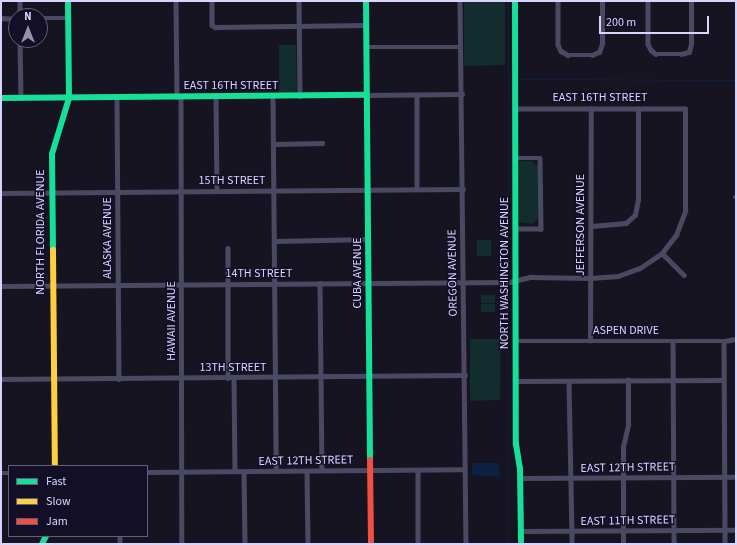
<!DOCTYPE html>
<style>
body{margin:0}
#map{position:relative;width:737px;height:545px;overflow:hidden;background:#161421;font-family:"Source Sans 3",sans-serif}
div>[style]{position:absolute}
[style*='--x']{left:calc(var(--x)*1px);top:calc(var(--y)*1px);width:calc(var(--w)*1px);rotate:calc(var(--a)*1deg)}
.green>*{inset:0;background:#132c2d}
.water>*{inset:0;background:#0d2144}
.stream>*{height:1px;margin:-0.5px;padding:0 0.5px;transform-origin:0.5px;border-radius:0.5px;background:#0d2144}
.street>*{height:4.5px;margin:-2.25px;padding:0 2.25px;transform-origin:2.25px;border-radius:2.25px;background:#4a4962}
.fast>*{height:6px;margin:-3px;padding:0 3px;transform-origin:3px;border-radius:3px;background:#16e098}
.slow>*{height:6px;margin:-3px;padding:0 3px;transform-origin:3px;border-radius:3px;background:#ffcf43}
.jam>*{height:6px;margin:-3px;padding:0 3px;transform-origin:3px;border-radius:3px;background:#f24e42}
span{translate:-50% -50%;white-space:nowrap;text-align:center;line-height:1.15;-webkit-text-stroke:3px #130f26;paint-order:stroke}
.street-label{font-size:12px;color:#d9d4ff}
.frame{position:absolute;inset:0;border:2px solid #d9d4ff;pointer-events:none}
.legend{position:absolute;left:8px;top:465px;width:140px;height:72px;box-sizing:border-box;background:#130f26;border:1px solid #625e7d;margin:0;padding:5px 7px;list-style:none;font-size:12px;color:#d9d4ff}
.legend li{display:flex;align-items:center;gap:8px;height:20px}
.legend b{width:20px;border:1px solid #625e7d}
.north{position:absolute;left:8px;top:8px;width:40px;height:40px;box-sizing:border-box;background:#130f26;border:1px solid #625e7d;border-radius:50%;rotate:0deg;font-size:11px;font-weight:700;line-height:16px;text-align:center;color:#d9d4ff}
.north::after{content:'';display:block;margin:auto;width:14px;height:18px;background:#9591b1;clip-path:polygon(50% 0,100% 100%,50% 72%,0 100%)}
.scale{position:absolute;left:599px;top:16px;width:110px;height:18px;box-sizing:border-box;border:2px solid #d9d4ff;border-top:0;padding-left:5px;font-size:12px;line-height:14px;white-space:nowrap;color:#d9d4ff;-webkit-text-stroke:3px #130f26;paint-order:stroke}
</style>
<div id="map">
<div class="green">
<i style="clip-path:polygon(464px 1px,505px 1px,505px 65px,464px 66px)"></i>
<i style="clip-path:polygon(279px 45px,296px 45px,297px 93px,279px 93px)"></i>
<i style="clip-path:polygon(521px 161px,532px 161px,538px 167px,539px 217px,533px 224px,519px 222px,519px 163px)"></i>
<i style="clip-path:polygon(477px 240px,491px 240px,491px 256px,477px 256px)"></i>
<i style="clip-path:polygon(481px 295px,495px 295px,495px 303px,481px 303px)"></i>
<i style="clip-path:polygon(481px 304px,495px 304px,495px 312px,481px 312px)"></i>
<i style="clip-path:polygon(470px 339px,501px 339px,500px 400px,470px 401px)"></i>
</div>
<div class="water">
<i style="clip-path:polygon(472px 463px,499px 463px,500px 477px,472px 475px)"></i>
</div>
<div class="stream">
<i style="--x:508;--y:1;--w:277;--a:90"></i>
<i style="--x:522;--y:79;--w:214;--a:0.3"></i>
<i style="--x:507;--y:544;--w:257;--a:-89.8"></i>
</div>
<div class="street">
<i style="--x:20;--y:1;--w:15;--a:90"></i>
<i style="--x:176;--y:1;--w:96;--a:89.4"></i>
<i style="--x:212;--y:1;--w:24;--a:90"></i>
<i style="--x:212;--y:25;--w:4;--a:34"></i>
<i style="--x:215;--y:27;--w:151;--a:-0.8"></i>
<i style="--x:299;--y:1;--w:95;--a:89.4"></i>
<i style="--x:460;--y:1;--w:543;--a:89.37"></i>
<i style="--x:558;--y:1;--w:44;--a:90"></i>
<i style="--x:558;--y:45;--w:7;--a:63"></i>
<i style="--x:561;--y:51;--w:8;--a:30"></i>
<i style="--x:568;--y:55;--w:24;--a:0"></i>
<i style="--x:592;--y:55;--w:8;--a:-23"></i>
<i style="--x:599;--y:52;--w:9;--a:-69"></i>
<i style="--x:602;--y:44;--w:43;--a:-90"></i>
<i style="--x:648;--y:1;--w:43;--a:90"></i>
<i style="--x:648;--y:44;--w:7;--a:63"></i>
<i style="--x:651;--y:50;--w:6;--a:39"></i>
<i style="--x:656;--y:54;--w:25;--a:0"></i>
<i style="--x:681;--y:54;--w:8;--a:-14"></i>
<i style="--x:689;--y:52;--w:8;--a:-76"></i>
<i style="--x:691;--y:44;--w:43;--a:-90"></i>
<i style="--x:1;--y:18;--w:15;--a:4"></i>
<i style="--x:40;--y:18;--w:28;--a:0"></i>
<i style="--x:20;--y:40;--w:58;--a:89"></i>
<i style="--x:366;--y:47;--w:95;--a:0"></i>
<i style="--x:366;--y:95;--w:96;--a:-0.6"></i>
<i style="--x:417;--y:95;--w:94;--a:90"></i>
<i style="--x:117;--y:97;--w:282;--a:89.6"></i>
<i style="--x:181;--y:97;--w:447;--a:89.9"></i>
<i style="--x:216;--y:97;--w:93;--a:89.4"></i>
<i style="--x:273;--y:97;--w:374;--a:89.5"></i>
<i style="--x:273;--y:144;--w:49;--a:-1.2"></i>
<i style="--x:515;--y:158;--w:25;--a:0"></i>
<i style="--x:540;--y:158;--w:71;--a:89.2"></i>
<i style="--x:541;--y:229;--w:25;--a:180"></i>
<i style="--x:1;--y:193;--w:462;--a:-0.5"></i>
<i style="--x:735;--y:197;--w:1;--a:0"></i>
<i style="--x:591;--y:226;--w:35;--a:-5"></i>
<i style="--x:626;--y:223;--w:12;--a:-42"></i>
<i style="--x:635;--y:215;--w:15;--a:-79"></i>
<i style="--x:638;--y:200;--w:91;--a:-90"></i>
<i style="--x:275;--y:241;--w:93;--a:-1.2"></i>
<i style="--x:228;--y:248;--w:130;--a:90"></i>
<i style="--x:662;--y:253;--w:31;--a:45"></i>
<i style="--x:320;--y:283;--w:187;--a:89.4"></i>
<i style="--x:1;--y:286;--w:509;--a:-0.45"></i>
<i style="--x:510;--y:282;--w:21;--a:-14"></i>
<i style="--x:530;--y:277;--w:60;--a:1"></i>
<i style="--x:590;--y:278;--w:28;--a:-4"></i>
<i style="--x:618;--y:276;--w:23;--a:-20"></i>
<i style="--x:640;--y:268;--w:27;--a:-34"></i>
<i style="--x:662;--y:253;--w:23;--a:-52"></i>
<i style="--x:676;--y:235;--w:26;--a:-69"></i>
<i style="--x:685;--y:211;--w:102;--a:-90"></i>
<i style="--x:685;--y:109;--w:170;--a:180"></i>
<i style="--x:516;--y:341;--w:208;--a:0"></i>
<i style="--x:724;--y:341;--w:12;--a:-9"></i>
<i style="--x:590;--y:341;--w:232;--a:-89.8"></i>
<i style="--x:673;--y:341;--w:203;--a:89.7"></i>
<i style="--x:724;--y:341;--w:203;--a:89.7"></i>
<i style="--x:234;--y:377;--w:94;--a:89.4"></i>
<i style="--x:1;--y:379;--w:464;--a:-0.5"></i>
<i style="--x:516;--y:381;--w:207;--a:-0.3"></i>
<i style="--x:569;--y:381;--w:163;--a:88.9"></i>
<i style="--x:418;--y:470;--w:74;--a:90"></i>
<i style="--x:307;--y:471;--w:73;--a:89.2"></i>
<i style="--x:147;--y:472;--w:317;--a:-0.5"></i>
<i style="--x:244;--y:472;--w:72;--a:89.2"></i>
<i style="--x:1;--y:473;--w:8;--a:0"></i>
<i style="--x:520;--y:478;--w:216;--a:-0.3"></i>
<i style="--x:521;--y:531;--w:215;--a:-0.3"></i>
<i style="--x:120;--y:536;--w:8;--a:90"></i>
<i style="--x:623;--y:544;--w:97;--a:-90"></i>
<i style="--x:623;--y:447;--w:23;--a:-77"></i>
<i style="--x:628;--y:425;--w:45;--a:-90"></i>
</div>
<div class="fast">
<i style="--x:366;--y:1;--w:459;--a:89.5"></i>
<i style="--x:515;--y:1;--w:443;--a:89.9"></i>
<i style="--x:516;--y:444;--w:24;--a:81"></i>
<i style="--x:520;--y:468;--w:76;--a:89.2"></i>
<i style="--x:1;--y:98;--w:365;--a:-0.5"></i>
<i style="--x:53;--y:250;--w:96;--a:-90.6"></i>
<i style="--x:52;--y:154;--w:59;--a:-73.1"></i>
<i style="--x:69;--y:98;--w:97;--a:-90.6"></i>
<i style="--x:42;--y:544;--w:9;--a:-63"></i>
</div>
<div class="slow">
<i style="--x:53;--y:250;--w:216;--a:89.5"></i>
</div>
<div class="jam">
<i style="--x:370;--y:460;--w:84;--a:89.3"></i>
</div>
<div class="street-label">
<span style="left:231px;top:86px">EAST 16TH STREET</span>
<span style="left:600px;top:98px">EAST 16TH STREET</span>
<span style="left:232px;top:181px">15TH STREET</span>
<span style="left:581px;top:225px;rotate:-90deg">JEFFERSON AVENUE</span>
<span style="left:41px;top:232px;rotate:-90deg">NORTH FLORIDA AVENUE</span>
<span style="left:108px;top:238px;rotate:-90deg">ALASKA AVENUE</span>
<span style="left:358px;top:273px;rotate:-90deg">CUBA AVENUE</span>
<span style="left:453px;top:273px;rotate:-91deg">OREGON AVENUE</span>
<span style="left:505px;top:273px;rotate:-90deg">NORTH WASHINGTON AVENUE</span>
<span style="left:259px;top:274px">14TH STREET</span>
<span style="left:172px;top:321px;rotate:-90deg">HAWAII AVENUE</span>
<span style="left:626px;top:331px">ASPEN DRIVE</span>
<span style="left:233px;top:368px">13TH STREET</span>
<span style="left:306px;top:461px;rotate:-1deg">EAST 12TH STREET</span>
<span style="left:628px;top:468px;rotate:-1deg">EAST 12TH STREET</span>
<span style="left:628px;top:521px;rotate:-1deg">EAST 11TH STREET</span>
</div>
<div class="frame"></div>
<ul class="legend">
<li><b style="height:5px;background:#16e098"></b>Fast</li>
<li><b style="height:5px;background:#ffcf43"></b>Slow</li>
<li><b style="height:5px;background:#f24e42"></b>Jam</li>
</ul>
<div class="north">N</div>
<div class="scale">200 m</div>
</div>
